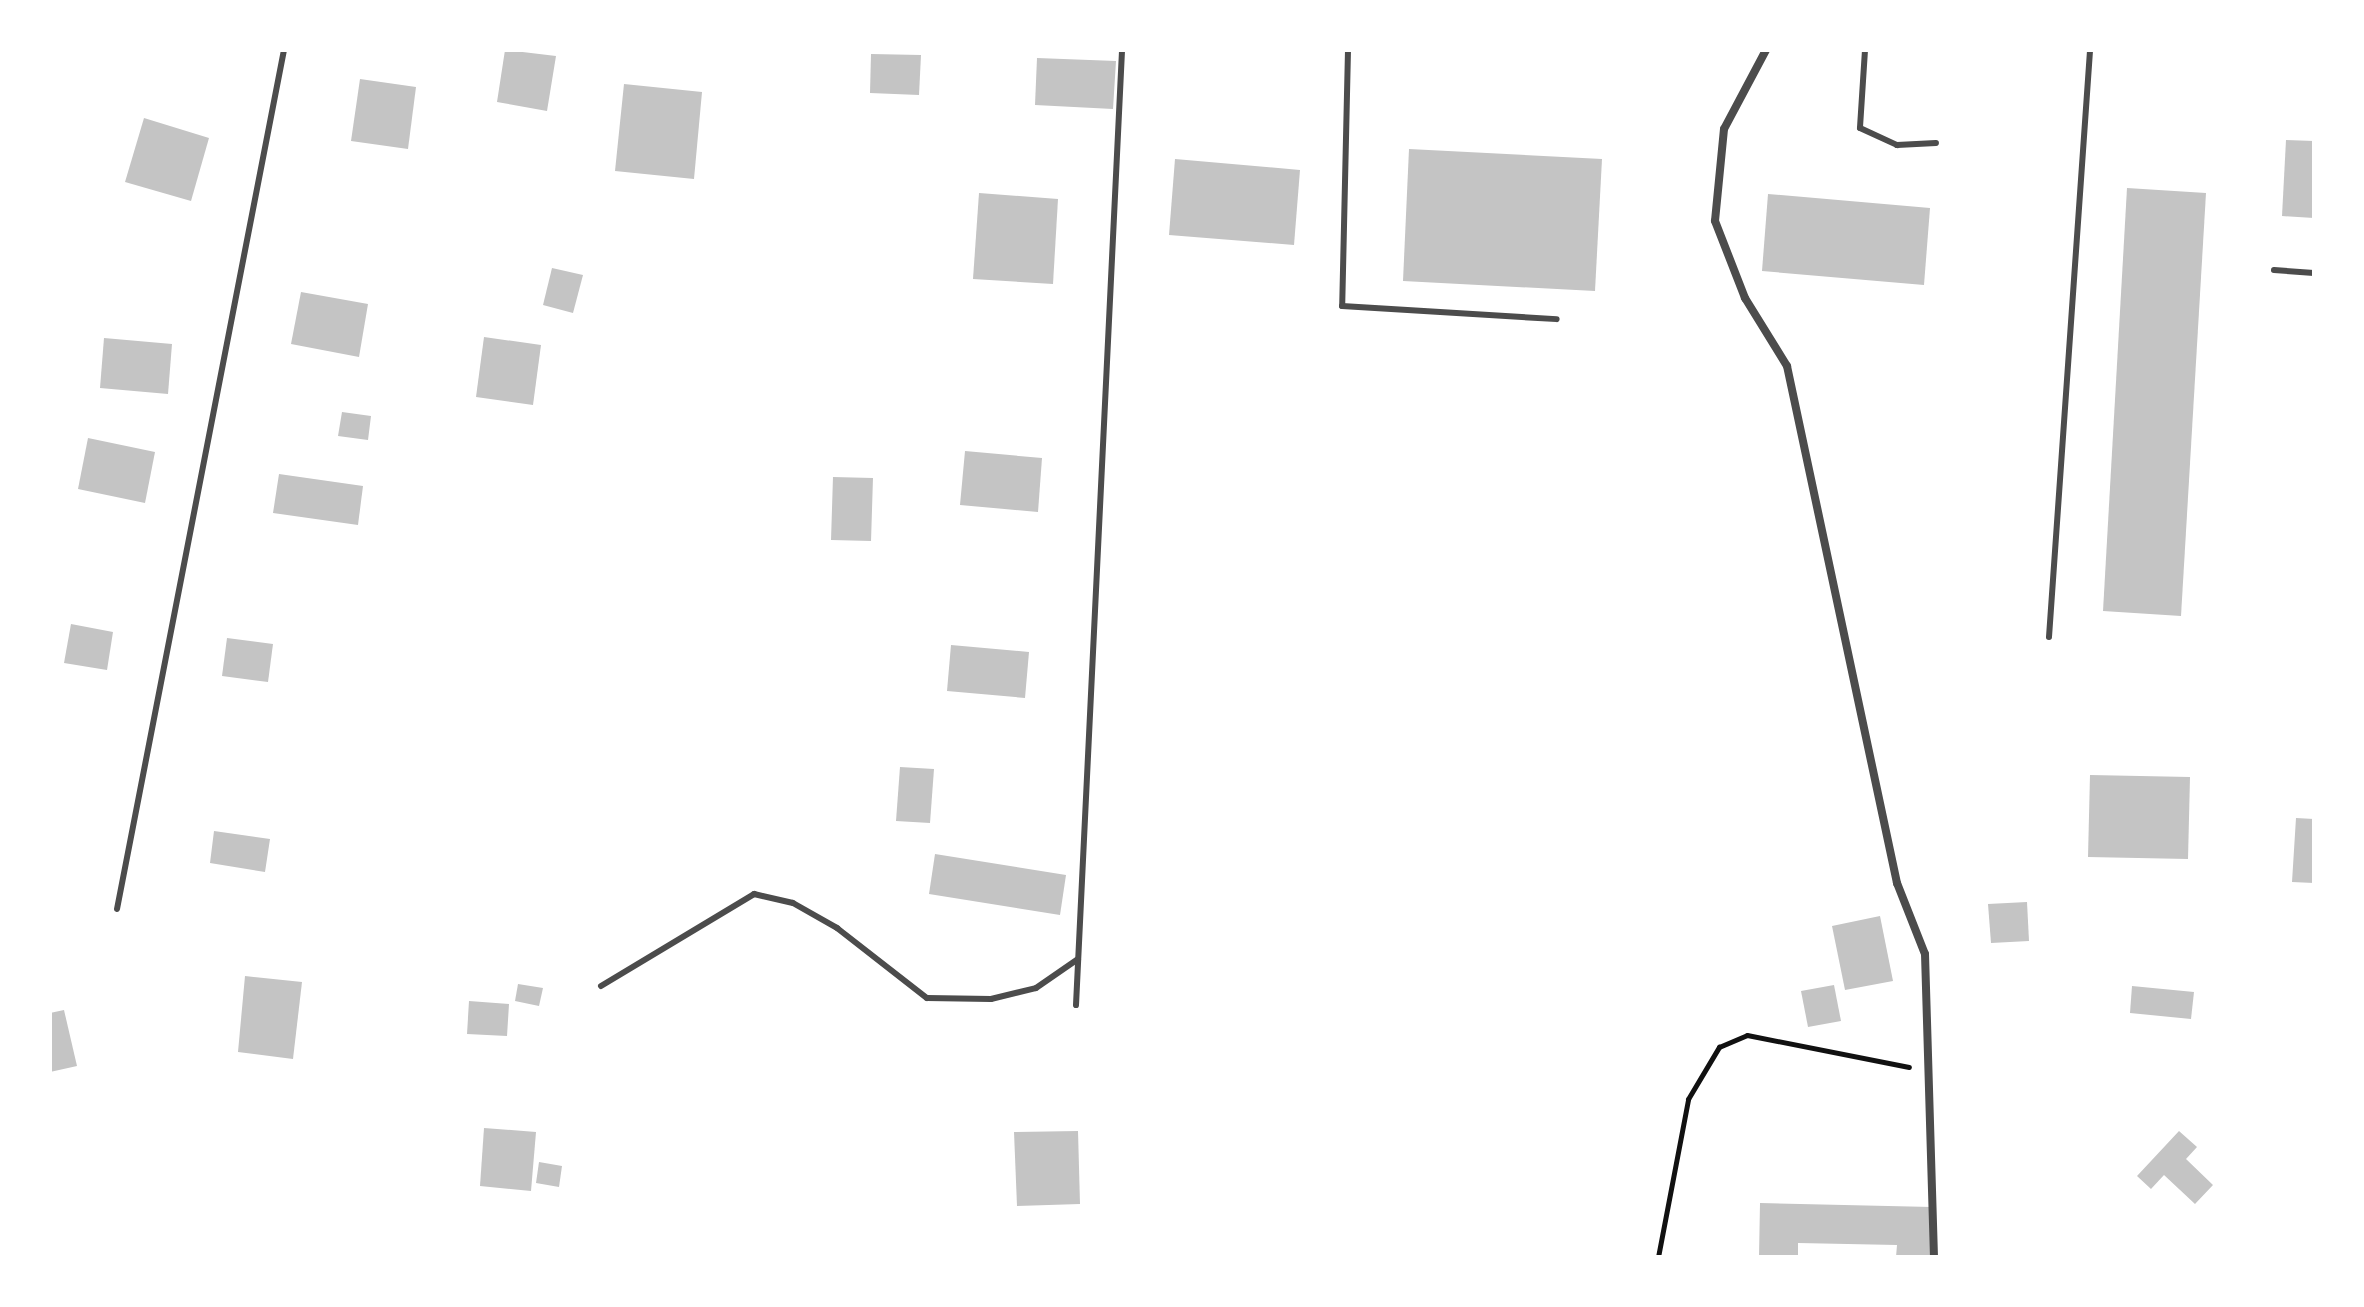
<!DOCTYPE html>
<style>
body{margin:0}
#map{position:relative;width:2364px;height:1307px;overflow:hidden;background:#fff;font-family:Commissioner,sans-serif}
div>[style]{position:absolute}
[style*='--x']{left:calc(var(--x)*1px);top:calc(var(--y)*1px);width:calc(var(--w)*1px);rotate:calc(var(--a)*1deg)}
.building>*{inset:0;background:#c4c4c4}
.path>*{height:5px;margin:-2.5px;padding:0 2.5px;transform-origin:2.5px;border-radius:2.5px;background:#111}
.service>*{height:6px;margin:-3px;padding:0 3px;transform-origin:3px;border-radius:3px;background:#4c4c4c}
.minor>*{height:8px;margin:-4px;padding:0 4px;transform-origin:4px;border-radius:4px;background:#4c4c4c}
span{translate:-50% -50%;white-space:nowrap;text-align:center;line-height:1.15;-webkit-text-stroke:7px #fff;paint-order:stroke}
.frame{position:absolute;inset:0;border:52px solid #fff;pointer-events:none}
</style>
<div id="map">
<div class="building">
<i style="clip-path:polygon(505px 50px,556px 56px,547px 111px,497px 102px)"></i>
<i style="clip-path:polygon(871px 54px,921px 55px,919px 95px,870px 93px)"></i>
<i style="clip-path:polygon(1037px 58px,1116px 61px,1113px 109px,1035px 105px)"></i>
<i style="clip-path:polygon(360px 79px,416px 87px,408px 149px,351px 141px)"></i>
<i style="clip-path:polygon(624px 84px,702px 92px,694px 179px,615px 171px)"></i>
<i style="clip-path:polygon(144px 118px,209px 138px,191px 201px,125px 182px)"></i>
<i style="clip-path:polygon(2286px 140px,2314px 141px,2314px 218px,2282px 216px)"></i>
<i style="clip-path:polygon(1409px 149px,1602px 159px,1595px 291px,1403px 281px)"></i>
<i style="clip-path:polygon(1175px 159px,1300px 170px,1294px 245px,1169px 235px)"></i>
<i style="clip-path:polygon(2127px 188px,2206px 193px,2181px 616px,2103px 611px)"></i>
<i style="clip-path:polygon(979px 193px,1058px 199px,1053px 284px,973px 279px)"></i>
<i style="clip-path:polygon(1768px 194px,1930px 208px,1924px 285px,1762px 271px)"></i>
<i style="clip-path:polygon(552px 268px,583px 275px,573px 313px,543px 305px)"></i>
<i style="clip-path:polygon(301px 292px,368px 304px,359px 357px,291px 344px)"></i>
<i style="clip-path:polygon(484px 337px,541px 345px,533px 405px,476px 397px)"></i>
<i style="clip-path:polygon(104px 338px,172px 344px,168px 394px,100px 388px)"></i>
<i style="clip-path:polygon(342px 412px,371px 416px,368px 440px,338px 436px)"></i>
<i style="clip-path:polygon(88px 438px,155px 452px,145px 503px,78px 489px)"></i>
<i style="clip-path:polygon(965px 451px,1042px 458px,1038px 512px,960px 505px)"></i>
<i style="clip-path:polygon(279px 474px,363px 486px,358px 525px,273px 513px)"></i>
<i style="clip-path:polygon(833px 477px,873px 478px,871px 541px,831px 540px)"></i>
<i style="clip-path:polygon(71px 624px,113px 632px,107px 670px,64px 663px)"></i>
<i style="clip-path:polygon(227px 638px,273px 644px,268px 682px,222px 676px)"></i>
<i style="clip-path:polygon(951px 645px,1029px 652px,1025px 698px,947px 691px)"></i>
<i style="clip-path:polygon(900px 767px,934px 769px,930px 823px,896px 821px)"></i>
<i style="clip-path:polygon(2090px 775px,2190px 777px,2188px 859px,2088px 857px)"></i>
<i style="clip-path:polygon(2296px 818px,2314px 819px,2314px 883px,2292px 882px)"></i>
<i style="clip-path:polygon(214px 831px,270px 839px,265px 872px,210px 863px)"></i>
<i style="clip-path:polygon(935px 854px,1066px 875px,1060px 915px,929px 894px)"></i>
<i style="clip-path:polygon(2027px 902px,2029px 941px,1991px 943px,1988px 904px)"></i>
<i style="clip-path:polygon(1880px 916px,1893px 981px,1845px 990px,1832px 926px)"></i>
<i style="clip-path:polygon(245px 976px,302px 982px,293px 1059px,238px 1052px)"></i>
<i style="clip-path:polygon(518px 984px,543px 988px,539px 1006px,515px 1001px)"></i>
<i style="clip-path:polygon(1834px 985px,1841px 1021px,1808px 1027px,1801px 991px)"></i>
<i style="clip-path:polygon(2132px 986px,2194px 992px,2191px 1019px,2130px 1013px)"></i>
<i style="clip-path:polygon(469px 1001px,509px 1004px,507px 1036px,467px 1034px)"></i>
<i style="clip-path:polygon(64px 1010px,77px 1066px,50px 1072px,50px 1013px)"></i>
<i style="clip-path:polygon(484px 1128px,536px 1132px,531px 1191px,480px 1186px)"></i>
<i style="clip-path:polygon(1078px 1131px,1080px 1204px,1017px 1206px,1014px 1132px)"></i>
<i style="clip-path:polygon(2179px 1131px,2197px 1147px,2186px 1159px,2213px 1185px,2195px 1204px,2164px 1175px,2151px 1189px,2137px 1176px)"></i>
<i style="clip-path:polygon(539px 1162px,562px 1166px,559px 1187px,536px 1183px)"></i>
<i style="clip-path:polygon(1760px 1203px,1932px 1207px,1931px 1257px,1896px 1257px,1897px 1245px,1798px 1243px,1798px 1257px,1759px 1257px)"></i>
</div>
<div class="path">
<i style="--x:1658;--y:1257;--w:161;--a:-79.2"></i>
<i style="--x:1688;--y:1099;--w:61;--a:-59.2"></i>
<i style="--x:1719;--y:1047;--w:30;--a:-23"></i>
<i style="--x:1747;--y:1035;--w:165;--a:11.2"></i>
</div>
<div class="service">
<i style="--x:1348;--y:50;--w:256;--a:91.3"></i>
<i style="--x:1342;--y:306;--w:215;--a:3.5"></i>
<i style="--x:1865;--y:50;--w:78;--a:93.7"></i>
<i style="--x:1860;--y:128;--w:41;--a:24.7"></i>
<i style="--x:1897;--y:145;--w:39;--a:-3"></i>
<i style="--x:2274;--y:270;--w:40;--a:4.3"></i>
<i style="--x:2049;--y:637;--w:588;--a:-86"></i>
<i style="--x:117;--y:909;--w:875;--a:-79"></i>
<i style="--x:601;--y:986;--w:179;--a:-31"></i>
<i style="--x:754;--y:894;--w:40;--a:13"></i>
<i style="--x:793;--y:903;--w:51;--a:29.6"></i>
<i style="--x:837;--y:928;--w:114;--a:37.9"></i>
<i style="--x:927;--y:998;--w:64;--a:0.9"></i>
<i style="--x:991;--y:999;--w:46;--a:-13.7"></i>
<i style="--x:1036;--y:988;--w:51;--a:-34.6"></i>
<i style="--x:1076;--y:1005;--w:956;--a:-87.24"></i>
</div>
<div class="minor">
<i style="--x:1766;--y:50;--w:89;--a:118"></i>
<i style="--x:1724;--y:129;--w:92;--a:95.6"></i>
<i style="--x:1715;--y:221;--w:83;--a:68.7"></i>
<i style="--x:1745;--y:298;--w:80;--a:58.3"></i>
<i style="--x:1787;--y:366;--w:529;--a:77.99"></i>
<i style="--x:1897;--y:883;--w:76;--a:68.5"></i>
<i style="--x:1925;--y:954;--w:303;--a:88.3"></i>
</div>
<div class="frame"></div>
</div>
